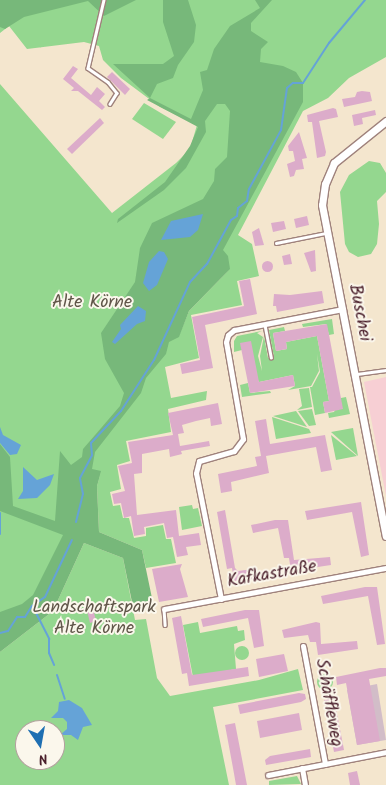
<!DOCTYPE html>
<meta charset="utf-8">
<style>
body{margin:0}
#map{position:relative;width:386px;height:785px;overflow:hidden;background:#f4e6ce;font-family:Kalam,sans-serif}
div>[style]{position:absolute}
[style*='--x']{left:calc(var(--x)*1px);top:calc(var(--y)*1px);width:calc(var(--w)*1px);rotate:calc(var(--a)*1deg)}
.built>*{inset:0;background:#f7cfd4}
.industrial>*{inset:0;background:#d2bdc8}
.green>*{inset:0;background:#94d78f}
.round{border-radius:50%}
.forest>*{inset:0;background:#77b87a}
.water>*{inset:0;background:#65a3d7}
.stream>*{height:2px;margin:-1px;padding:0 1px;transform-origin:1px;border-radius:1px;background:#65a3d7}
.building>*{inset:0;background:#dcacca}
.roads{filter:drop-shadow(1px 0 #9f827c) drop-shadow(-1px 0 #9f827c) drop-shadow(0 1px #9f827c) drop-shadow(0 -1px #9f827c)}
.lane>*{height:2.5px;margin:-1.25px;padding:0 1.25px;transform-origin:1.25px;border-radius:1.25px;background:#fff}
.street>*{height:5px;margin:-2.5px;padding:0 2.5px;transform-origin:2.5px;border-radius:2.5px;background:#fff}
.secondary>*{height:7px;margin:-3.5px;padding:0 3.5px;transform-origin:3.5px;border-radius:3.5px;background:#fff}
span{translate:-50% -50%;white-space:nowrap;text-align:center;line-height:1.15;-webkit-text-stroke:4px #fbf7ec;paint-order:stroke}
.park-label{font-size:18px;color:#605649}
.street-label{font-size:18px;color:#4a1f2b}
.north{position:absolute;left:15px;top:720px;width:50px;height:50px;box-sizing:border-box;background:#fbf7ec;border:1px solid #b4a19f;border-radius:50%;rotate:168deg;font-size:14px;font-weight:700;line-height:20px;text-align:center;color:#4a1f2b}
.north::after{content:'';display:block;margin:auto;width:18px;height:22px;background:#1f6fb2;clip-path:polygon(50% 0,100% 100%,50% 72%,0 100%)}
</style>
<div id="map">
<div class="built">
<i style="clip-path:polygon(386px 377px,386px 496px,364px 382px)"></i>
</div>
<div class="industrial">
<i style="clip-path:polygon(377px 684px,386px 740px,357px 745px,347px 690px)"></i>
</div>
<div class="green">
<i style="clip-path:polygon(evenodd,0 0,386px 0,386px 57px,349px 78px,328px 98px,303px 111px,238px 235px,252px 244px,259px 276px,237px 281px,242px 305px,191px 315px,199px 358px,165px 367px,171px 398px,207px 391px,206px 400px,168px 409px,171px 432px,126px 441px,130px 461px,117px 465px,121px 489px,110px 492px,113px 506px,120px 505px,123px 518px,129px 518px,134px 538px,146px 536px,146px 528px,163px 525px,166px 539px,171px 539px,176px 563px,146px 568px,142px 550px,99px 532px,97px 486px,101px 471px,83px 533px,0 641px,0 84px,112px 213px,176px 163px,190px 149px,197px 125px,160px 107px,121px 78px,103px 60px,99px 46px,84px 42px,27px 49px,9px 26px,0 33px,0 0,230px 269px,189px 311px,178px 338px,190px 306px,230px 269px)"></i>
<i style="clip-path:polygon(144px 103px,176px 122px,163px 139px,132px 119px)"></i>
<i style="clip-path:polygon(369px 161px,380px 163px,386px 173px,386px 192px,377px 201px,379px 224px,377px 244px,371px 254px,358px 257px,349px 252px,345px 244px,340px 192px,349px 175px)"></i>
<i style="clip-path:polygon(332px 319px,334px 334px,329px 335px,326px 324px,303px 327px,302px 324px)"></i>
<i style="clip-path:polygon(284px 327px,285px 331px,273px 333px,276px 351px,287px 349px,286px 342px,317px 336px,329px 401px,323px 402px,325px 413px,315px 415px,310px 387px,312px 387px,320px 372px,317px 354px,319px 371px,311px 386px,288px 390px,295px 386px,293px 375px,259px 382px,242px 350px,234px 352px,234px 341px,237px 336px,262px 331px,257px 333px,263px 337px,258px 356px,262px 371px,260px 356px,264px 336px,268px 358px,274px 357px,269px 330px)"></i>
<i style="clip-path:polygon(248px 383px,250px 393px,270px 391px,271px 393px,242px 397px,240px 385px)"></i>
<i style="clip-path:polygon(309px 388px,312px 407px,297px 410px,302px 406px,299px 389px)"></i>
<i style="clip-path:polygon(346px 397px,350px 414px,329px 418px,328px 413px,334px 412px,341px 398px)"></i>
<i style="clip-path:polygon(312px 409px,316px 425px,309px 426px,298px 411px)"></i>
<i style="clip-path:polygon(296px 411px,307px 427px,273px 416px)"></i>
<i style="clip-path:polygon(272px 417px,309px 429px,311px 433px,276px 439px)"></i>
<i style="clip-path:polygon(353px 428px,358px 456px,331px 432px)"></i>
<i style="clip-path:polygon(331px 435px,357px 456px,336px 460px)"></i>
<i style="clip-path:polygon(192px 505px,193px 509px,198px 508px,202px 526px,182px 530px,179px 507px)"></i>
<i style="clip-path:polygon(evenodd,84px 543px,123px 558px,135px 620px,146px 619px,157px 678px,170px 696px,259px 680px,298px 669px,303px 690px,213px 707px,229px 785px,0 785px,0 652px,53px 611px,84px 543px,25px 730px,55px 730px,55px 760px,25px 760px,25px 730px)"></i>
<i style="clip-path:polygon(198px 622px,200px 633px,237px 626px,238px 631px,244px 630px,245px 640px,234px 644px,236px 669px,193px 677px,183px 625px)"></i>
<i class="round" style="left:235px;top:646px;width:14px;height:14px"></i>
<i class="round" style="left:317px;top:674px;width:16px;height:16px"></i>
<i style="clip-path:polygon(297px 776px,301px 784px,269px 785px,269px 781px)"></i>
</div>
<div class="forest">
<i style="clip-path:polygon(0 0,136px 0,104px 16px,88px 1px,24px 17px,5px 29px,0 27px)"></i>
<i style="clip-path:polygon(163px 0,188px 0,196px 25px,194px 42px,178px 65px,173px 78px,157px 84px,150px 98px,191px 119px,203px 90px,200px 72px,207px 70px,214px 49px,230px 26px,260px 8px,255px 0,272px 0,251px 23px,251px 31px,268px 42px,261px 49px,260px 62px,283px 66px,296px 72px,303px 83px,303px 102px,223px 250px,228px 256px,230px 269px,189px 311px,179px 337px,169px 342px,166px 354px,146px 378px,141px 393px,95px 452px,92px 469px,101px 471px,97px 486px,99px 532px,142px 550px,153px 603px,133px 607px,123px 558px,84px 543px,53px 611px,0 652px,0 612px,22px 604px,33px 595px,63px 535px,0 511px,0 444px,10px 457px,13px 506px,55px 521px,60px 451px,71px 465px,82px 457px,83px 449px,120px 406px,124px 393px,105px 359px,101px 333px,135px 282px,140px 248px,152px 223px,203px 199px,214px 181px,215px 169px,227px 157px,230px 111px,225px 104px,217px 104px,205px 121px,206px 132px,186px 168px,164px 190px,117px 223px,118px 219px,165px 182px,190px 146px,198px 127px,147px 100px,150px 98px,113px 64px,163px 64px,174px 56px,163px 22px)"></i>
</div>
<div class="water">
<i style="clip-path:polygon(203px 214px,198px 230px,190px 237px,161px 240px,171px 221px)"></i>
<i style="clip-path:polygon(159px 251px,164px 252px,168px 259px,157px 285px,149px 291px,143px 283px,149px 262px)"></i>
<i style="clip-path:polygon(138px 306px,146px 311px,145px 321px,137px 324px,115px 344px,112px 342px,121px 329px,120px 325px)"></i>
<i style="clip-path:polygon(0 427px,3px 435px,21px 445px,17px 454px,10px 455px,0 443px)"></i>
<i style="clip-path:polygon(23px 467px,37px 480px,54px 474px,50px 485px,37px 498px,18px 499px,23px 491px)"></i>
<i style="clip-path:polygon(69px 700px,82px 708px,92px 725px,83px 727px,78px 740px,71px 735px,60px 735px,67px 729px,67px 722px,63px 718px,51px 718px,58px 711px,59px 702px)"></i>
</div>
<div class="stream">
<i style="--x:0;--y:513;--w:21;--a:90"></i>
<i style="--x:76;--y:522;--w:29;--a:-76"></i>
<i style="--x:83;--y:494;--w:16;--a:-101"></i>
<i style="--x:80;--y:478;--w:26;--a:-62"></i>
<i style="--x:92;--y:455;--w:12;--a:-95"></i>
<i style="--x:91;--y:443;--w:44;--a:-46.8"></i>
<i style="--x:121;--y:411;--w:61;--a:-57.1"></i>
<i style="--x:154;--y:360;--w:86;--a:-65.2"></i>
<i style="--x:190;--y:282;--w:25;--a:-47"></i>
<i style="--x:207;--y:264;--w:50;--a:-61.4"></i>
<i style="--x:231;--y:220;--w:7;--a:-34"></i>
<i style="--x:237;--y:216;--w:8;--a:-83"></i>
<i style="--x:238;--y:208;--w:11;--a:-38"></i>
<i style="--x:247;--y:201;--w:12;--a:-81"></i>
<i style="--x:249;--y:189;--w:67;--a:-61.5"></i>
<i style="--x:281;--y:130;--w:42;--a:-81.9"></i>
<i style="--x:287;--y:88;--w:8;--a:-40"></i>
<i style="--x:293;--y:83;--w:10;--a:0"></i>
<i style="--x:303;--y:83;--w:48;--a:-57"></i>
<i style="--x:329;--y:43;--w:56;--a:-50.1"></i>
<i style="--x:33;--y:607;--w:36;--a:63"></i>
<i style="--x:49;--y:639;--w:14;--a:90"></i>
<i style="--x:49;--y:653;--w:13;--a:67"></i>
<i style="--x:0;--y:633;--w:8;--a:-14"></i>
<i style="--x:8;--y:631;--w:17;--a:-57"></i>
<i style="--x:17;--y:617;--w:8;--a:0"></i>
<i style="--x:25;--y:617;--w:13;--a:-58"></i>
<i style="--x:32;--y:606;--w:16;--a:-35"></i>
<i style="--x:45;--y:597;--w:63;--a:-64.7"></i>
<i style="--x:57;--y:675;--w:25;--a:72"></i>
</div>
<div class="building">
<i style="clip-path:polygon(73px 66px,78px 69px,71px 78px,91px 95px,97px 87px,105px 94px,99px 101px,105px 107px,102px 110px,78px 91px,71px 91px,74px 88px,63px 79px)"></i>
<i style="clip-path:polygon(112px 72px,130px 89px,125px 95px,107px 77px)"></i>
<i style="clip-path:polygon(362px 91px,370px 92px,372px 101px,344px 107px,342px 99px,355px 97px,357px 92px)"></i>
<i style="clip-path:polygon(333px 108px,336px 109px,338px 117px,319px 121px,326px 152px,325px 156px,317px 158px,312px 122px,308px 122px,307px 115px)"></i>
<i style="clip-path:polygon(375px 110px,376px 115px,362px 118px,363px 124px,354px 126px,352px 115px)"></i>
<i style="clip-path:polygon(100px 118px,104px 123px,72px 154px,67px 149px)"></i>
<i style="clip-path:polygon(299px 132px,307px 158px,302px 159px,304px 169px,296px 170px,294px 176px,290px 177px,287px 164px,295px 161px,293px 151px,289px 151px,288px 146px)"></i>
<i style="clip-path:polygon(307px 216px,309px 225px,296px 228px,294px 219px)"></i>
<i style="clip-path:polygon(284px 221px,286px 229px,273px 232px,271px 223px)"></i>
<i style="clip-path:polygon(259px 228px,264px 245px,255px 246px,252px 232px)"></i>
<i style="clip-path:polygon(315px 250px,316px 271px,311px 272px,304px 253px)"></i>
<i style="clip-path:polygon(290px 254px,292px 264px,284px 265px,282px 256px)"></i>
<i class="round" style="left:261.5px;top:260.5px;width:11px;height:11px"></i>
<i style="clip-path:polygon(250px 279px,257px 314px,205px 325px,213px 368px,182px 374px,180px 364px,200px 360px,192px 317px,244px 306px,239px 281px)"></i>
<i style="clip-path:polygon(322px 291px,324px 303px,277px 312px,276px 306px,273px 306px,274px 294px,290px 295px)"></i>
<i style="clip-path:polygon(327px 324px,343px 409px,325px 413px,323px 402px,329px 401px,317px 336px,286px 342px,287px 349px,276px 351px,273px 333px)"></i>
<i style="clip-path:polygon(251px 341px,259px 382px,293px 375px,295px 386px,250px 393px,240px 343px)"></i>
<i style="clip-path:polygon(218px 403px,222px 424px,211px 426px,210px 418px,196px 421px,182px 425px,184px 433px,178px 434px,180px 446px,209px 441px,210px 446px,181px 451px,182px 454px,170px 457px,169px 449px,142px 454px,142px 473px,134px 474px,137px 515px,176px 510px,179px 536px,199px 533px,201px 545px,186px 547px,188px 555px,177px 557px,173px 537px,167px 538px,164px 523px,144px 527px,145px 534px,134px 536px,131px 516px,124px 518px,121px 503px,114px 504px,112px 494px,125px 491px,118px 466px,132px 463px,128px 442px,173px 435px,168px 413px)"></i>
<i style="clip-path:polygon(266px 419px,270px 444px,325px 435px,332px 470px,321px 472px,316px 447px,266px 456px,269px 473px,231px 482px,232px 491px,221px 493px,218px 474px,257px 466px,255px 457px,261px 456px,255px 421px)"></i>
<i style="clip-path:polygon(361px 502px,369px 555px,361px 557px,352px 512px,307px 520px,305px 511px)"></i>
<i style="clip-path:polygon(225px 510px,235px 568px,238px 571px,253px 569px,255px 579px,234px 581px,232px 568px,227px 569px,217px 512px)"></i>
<i style="clip-path:polygon(275px 520px,288px 520px,294px 560px,330px 557px,331px 565px,291px 571px,289px 558px,284px 558px,278px 528px,253px 533px,251px 525px)"></i>
<i style="clip-path:polygon(182px 564px,180px 569px,188px 597px,159px 602px,152px 569px)"></i>
<i style="clip-path:polygon(365px 587px,377px 587px,385px 644px,377px 645px,368px 596px,323px 604px,321px 596px)"></i>
<i style="clip-path:polygon(92px 604px,96px 621px,90px 623px,86px 606px)"></i>
<i style="clip-path:polygon(245px 610px,259px 610px,264px 646px,254px 648px,248px 618px,203px 627px,201px 619px)"></i>
<i style="clip-path:polygon(181px 616px,192px 675px,248px 667px,249px 676px,189px 686px,187px 673px,182px 674px,172px 618px)"></i>
<i style="clip-path:polygon(316px 622px,320px 623px,321px 644px,357px 641px,358px 649px,318px 655px,316px 642px,310px 642px,308px 635px,284px 638px,282px 630px)"></i>
<i style="clip-path:polygon(284px 654px,288px 671px,259px 677px,256px 659px)"></i>
<i style="clip-path:polygon(380px 668px,386px 668px,386px 676px,369px 679px,380px 741px,357px 745px,346px 683px,337px 685px,336px 677px)"></i>
<i style="clip-path:polygon(299px 693px,305px 694px,306px 699px,301px 702px,240px 714px,238px 705px)"></i>
<i style="clip-path:polygon(334px 698px,344px 750px,334px 752px,324px 700px)"></i>
<i style="clip-path:polygon(299px 713px,302px 730px,260px 738px,257px 721px)"></i>
<i style="clip-path:polygon(235px 723px,242px 759px,247px 785px,236px 785px,233px 768px,225px 725px)"></i>
<i style="clip-path:polygon(310px 749px,311px 757px,266px 765px,265px 760px,270px 756px)"></i>
<i style="clip-path:polygon(357px 771px,360px 785px,350px 785px,348px 773px)"></i>
</div>
<div class="roads">
<div class="lane">
<i style="--x:104;--y:0;--w:70;--a:103.2"></i>
<i style="--x:88;--y:68;--w:24;--a:35"></i>
<i style="--x:108;--y:82;--w:14;--a:51"></i>
<i style="--x:117;--y:93;--w:13;--a:122"></i>
<i style="--x:276;--y:243;--w:51;--a:-11.3"></i>
<i style="--x:265;--y:325;--w:33;--a:79"></i>
<i style="--x:357;--y:374;--w:29;--a:-8"></i>
<i style="--x:164;--y:609;--w:16;--a:86"></i>
</div>
<div class="street">
<i style="--x:221;--y:599;--w:128;--a:-101.2"></i>
<i style="--x:196;--y:473;--w:12;--a:-76"></i>
<i style="--x:199;--y:461;--w:36;--a:-16"></i>
<i style="--x:234;--y:451;--w:15;--a:-53"></i>
<i style="--x:243;--y:439;--w:98;--a:-99.9"></i>
<i style="--x:226;--y:342;--w:7;--a:-74"></i>
<i style="--x:228;--y:335;--w:8;--a:-40"></i>
<i style="--x:234;--y:330;--w:111;--a:-10.9"></i>
<i style="--x:164;--y:609;--w:226;--a:-10.5"></i>
<i style="--x:303;--y:646;--w:120;--a:79.4"></i>
<i style="--x:302;--y:768;--w:17;--a:80"></i>
<i style="--x:268;--y:775;--w:120;--a:-11"></i>
</div>
<div class="secondary">
<i style="--x:386;--y:121;--w:67;--a:141.1"></i>
<i style="--x:334;--y:163;--w:23;--a:113"></i>
<i style="--x:325;--y:184;--w:21;--a:98"></i>
<i style="--x:322;--y:205;--w:337;--a:79.1"></i>
</div>
</div>
<div class="park-label">
<span style="left:92px;top:303px">Alte Körne</span>
<span style="left:94px;top:619px">Landschaftspark<br>Alte Körne</span>
</div>
<div class="street-label">
<span style="left:359px;top:313px;rotate:79deg">Buschei</span>
<span style="left:272px;top:575px;rotate:-10deg">Kafkastraße</span>
<span style="left:328px;top:703px;rotate:80deg">Schäffleweg</span>
</div>
<div class="north">N</div>
</div>
